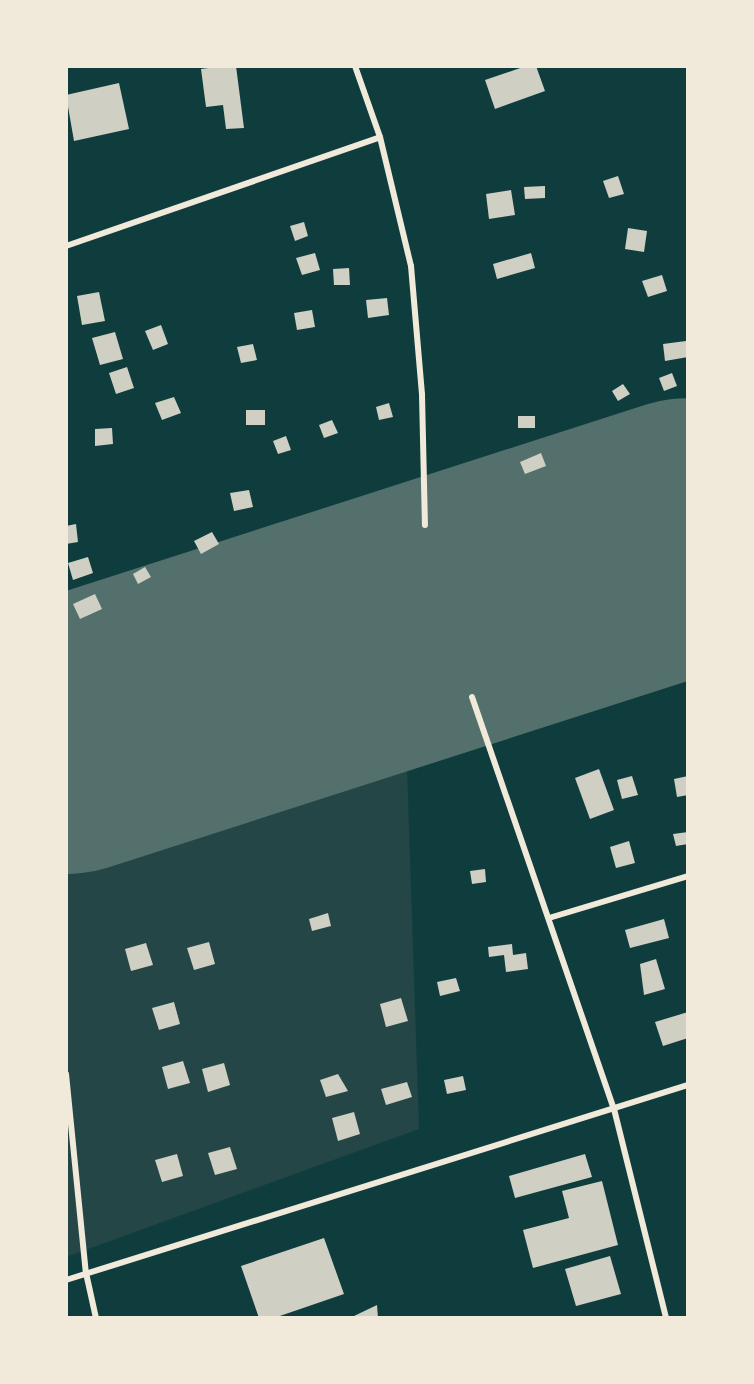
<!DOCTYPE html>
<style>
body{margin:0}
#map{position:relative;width:754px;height:1384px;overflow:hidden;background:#0f3d3e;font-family:Georgia,serif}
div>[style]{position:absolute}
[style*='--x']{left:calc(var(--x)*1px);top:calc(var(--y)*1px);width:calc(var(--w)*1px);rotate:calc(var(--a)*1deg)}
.green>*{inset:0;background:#244646}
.runway>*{height:276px;margin:-138px;padding:0 138px;transform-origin:138px;border-radius:138px;background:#53706d}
.building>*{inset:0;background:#cfcfc3}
.minor>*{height:6px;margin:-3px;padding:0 3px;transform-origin:3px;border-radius:3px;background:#f1e9da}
span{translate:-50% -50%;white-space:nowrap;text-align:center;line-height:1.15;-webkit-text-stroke:5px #f1e9da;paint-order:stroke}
.frame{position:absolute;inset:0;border:68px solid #f1e9da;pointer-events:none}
</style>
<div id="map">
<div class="green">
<i style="clip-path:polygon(405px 708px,419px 1129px,66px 1257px,66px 836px)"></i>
</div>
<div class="runway">
<i style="--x:66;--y:736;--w:653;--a:-17.82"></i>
</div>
<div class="building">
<i style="clip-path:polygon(223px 66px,236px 66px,244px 128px,226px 129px,223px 105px,206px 107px,201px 69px)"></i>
<i style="clip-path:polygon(526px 66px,536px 66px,545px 91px,495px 109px,485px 80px)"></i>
<i style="clip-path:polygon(119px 83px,129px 129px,74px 141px,66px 95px)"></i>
<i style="clip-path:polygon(618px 176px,624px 194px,609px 198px,603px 181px)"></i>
<i style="clip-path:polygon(545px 186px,545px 198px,525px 199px,524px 187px)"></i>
<i style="clip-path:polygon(511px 190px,515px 215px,489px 219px,486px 194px)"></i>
<i style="clip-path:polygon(304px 222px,308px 236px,295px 241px,290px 226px)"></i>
<i style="clip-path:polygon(628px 228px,647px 231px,644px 252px,625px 249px)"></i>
<i style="clip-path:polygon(315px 253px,320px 270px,302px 275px,296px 258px)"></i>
<i style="clip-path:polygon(531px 253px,535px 268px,497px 279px,493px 264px)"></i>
<i style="clip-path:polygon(349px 268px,350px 285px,334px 285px,333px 269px)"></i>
<i style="clip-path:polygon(662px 275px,667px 291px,648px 297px,642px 281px)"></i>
<i style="clip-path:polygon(99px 292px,105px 321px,82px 325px,77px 296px)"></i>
<i style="clip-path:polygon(387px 298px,389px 315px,368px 318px,366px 300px)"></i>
<i style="clip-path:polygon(312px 310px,315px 327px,297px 330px,294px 313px)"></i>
<i style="clip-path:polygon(161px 325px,168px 344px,153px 350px,145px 331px)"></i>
<i style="clip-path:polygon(115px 332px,123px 359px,100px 365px,92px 338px)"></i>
<i style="clip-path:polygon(686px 341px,688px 357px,665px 361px,663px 344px)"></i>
<i style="clip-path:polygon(253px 344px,257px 360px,241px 363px,237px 347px)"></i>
<i style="clip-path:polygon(127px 367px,134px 388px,116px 394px,109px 373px)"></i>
<i style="clip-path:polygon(672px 373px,677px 386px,664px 391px,659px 378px)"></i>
<i style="clip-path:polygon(623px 384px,630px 394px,618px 401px,612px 391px)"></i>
<i style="clip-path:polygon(174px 397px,181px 413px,162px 420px,155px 403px)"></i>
<i style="clip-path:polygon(389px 403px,393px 417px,379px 420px,376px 407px)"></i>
<i style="clip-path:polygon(246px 410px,265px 410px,265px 425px,246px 425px)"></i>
<i style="clip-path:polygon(518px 416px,535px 416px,535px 428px,518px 428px)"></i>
<i style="clip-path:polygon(332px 420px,338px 433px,324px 438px,319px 425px)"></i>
<i style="clip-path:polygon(112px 428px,113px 444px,95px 446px,95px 429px)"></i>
<i style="clip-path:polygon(286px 436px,291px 450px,278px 454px,273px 441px)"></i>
<i style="clip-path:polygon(541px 453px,546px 466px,525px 474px,520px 462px)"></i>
<i style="clip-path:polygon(249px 490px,253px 507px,234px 511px,230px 493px)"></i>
<i style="clip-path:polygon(76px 524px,78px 542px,66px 544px,66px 526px)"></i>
<i style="clip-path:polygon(212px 532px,219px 544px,201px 554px,194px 541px)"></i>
<i style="clip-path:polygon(88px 557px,93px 573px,73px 580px,68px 563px)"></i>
<i style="clip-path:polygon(145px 567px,151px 577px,138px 584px,133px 574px)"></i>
<i style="clip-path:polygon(95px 594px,102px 609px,80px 619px,73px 604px)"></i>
<i style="clip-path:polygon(599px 769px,614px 810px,590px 819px,575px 778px)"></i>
<i style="clip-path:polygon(632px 776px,638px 795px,622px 799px,617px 780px)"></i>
<i style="clip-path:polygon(688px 776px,688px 795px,677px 797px,674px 779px)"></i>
<i style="clip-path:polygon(688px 832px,688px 844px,676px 846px,673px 834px)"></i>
<i style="clip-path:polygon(629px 841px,635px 863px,616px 868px,610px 847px)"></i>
<i style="clip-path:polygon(485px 869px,486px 882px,472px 884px,470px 871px)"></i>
<i style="clip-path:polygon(328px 913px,331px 926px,312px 931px,309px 919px)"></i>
<i style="clip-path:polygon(664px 919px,669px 938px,630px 948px,625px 930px)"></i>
<i style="clip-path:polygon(209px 942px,215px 964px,194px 970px,187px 948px)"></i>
<i style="clip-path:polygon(146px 943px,153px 965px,131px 971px,125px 949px)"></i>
<i style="clip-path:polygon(512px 944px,513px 955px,526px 953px,528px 969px,506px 972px,504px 955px,489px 957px,488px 947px)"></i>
<i style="clip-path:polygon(656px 959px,665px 989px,644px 995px,640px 964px)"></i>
<i style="clip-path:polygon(456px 978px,460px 991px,440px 996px,437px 982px)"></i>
<i style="clip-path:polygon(401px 998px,408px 1021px,386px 1027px,380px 1004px)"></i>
<i style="clip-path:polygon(174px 1002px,180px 1024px,159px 1030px,152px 1008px)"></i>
<i style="clip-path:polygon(688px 1012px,688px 1038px,663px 1046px,655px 1022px)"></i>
<i style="clip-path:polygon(183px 1061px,190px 1083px,168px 1089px,162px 1067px)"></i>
<i style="clip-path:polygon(224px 1063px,230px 1085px,208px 1092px,202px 1069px)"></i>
<i style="clip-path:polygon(338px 1074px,348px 1091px,326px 1097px,320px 1080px)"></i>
<i style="clip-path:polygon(463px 1076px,466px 1090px,447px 1094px,444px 1080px)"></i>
<i style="clip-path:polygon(407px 1082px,412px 1097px,386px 1105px,381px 1089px)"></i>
<i style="clip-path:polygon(354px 1112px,360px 1134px,338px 1141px,332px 1118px)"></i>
<i style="clip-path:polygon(230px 1147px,237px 1169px,215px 1175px,208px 1153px)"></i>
<i style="clip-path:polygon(177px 1154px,183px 1176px,162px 1182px,155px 1160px)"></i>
<i style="clip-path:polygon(585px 1154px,592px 1177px,515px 1198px,509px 1176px)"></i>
<i style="clip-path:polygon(602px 1181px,618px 1245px,533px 1268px,523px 1230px,569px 1218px,562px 1191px)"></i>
<i style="clip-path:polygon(324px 1238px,344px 1294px,274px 1318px,259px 1318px,241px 1266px)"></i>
<i style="clip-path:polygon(610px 1256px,621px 1294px,576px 1306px,565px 1269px)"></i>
<i style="clip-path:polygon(377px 1305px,378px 1318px,355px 1318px,354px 1316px)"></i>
</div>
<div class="minor">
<i style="--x:355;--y:66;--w:75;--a:70.6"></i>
<i style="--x:380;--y:137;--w:133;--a:76.5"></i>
<i style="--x:411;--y:266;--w:129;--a:85.1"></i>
<i style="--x:422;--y:395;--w:130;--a:88.7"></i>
<i style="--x:66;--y:246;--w:332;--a:-19.1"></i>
<i style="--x:472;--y:697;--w:436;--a:71"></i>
<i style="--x:614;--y:1109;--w:215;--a:76"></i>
<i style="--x:549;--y:918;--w:145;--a:-16.8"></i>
<i style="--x:66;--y:1074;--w:200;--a:84.3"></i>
<i style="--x:86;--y:1273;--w:46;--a:77.5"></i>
<i style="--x:66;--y:1280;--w:652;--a:-17.41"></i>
</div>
<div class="frame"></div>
</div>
